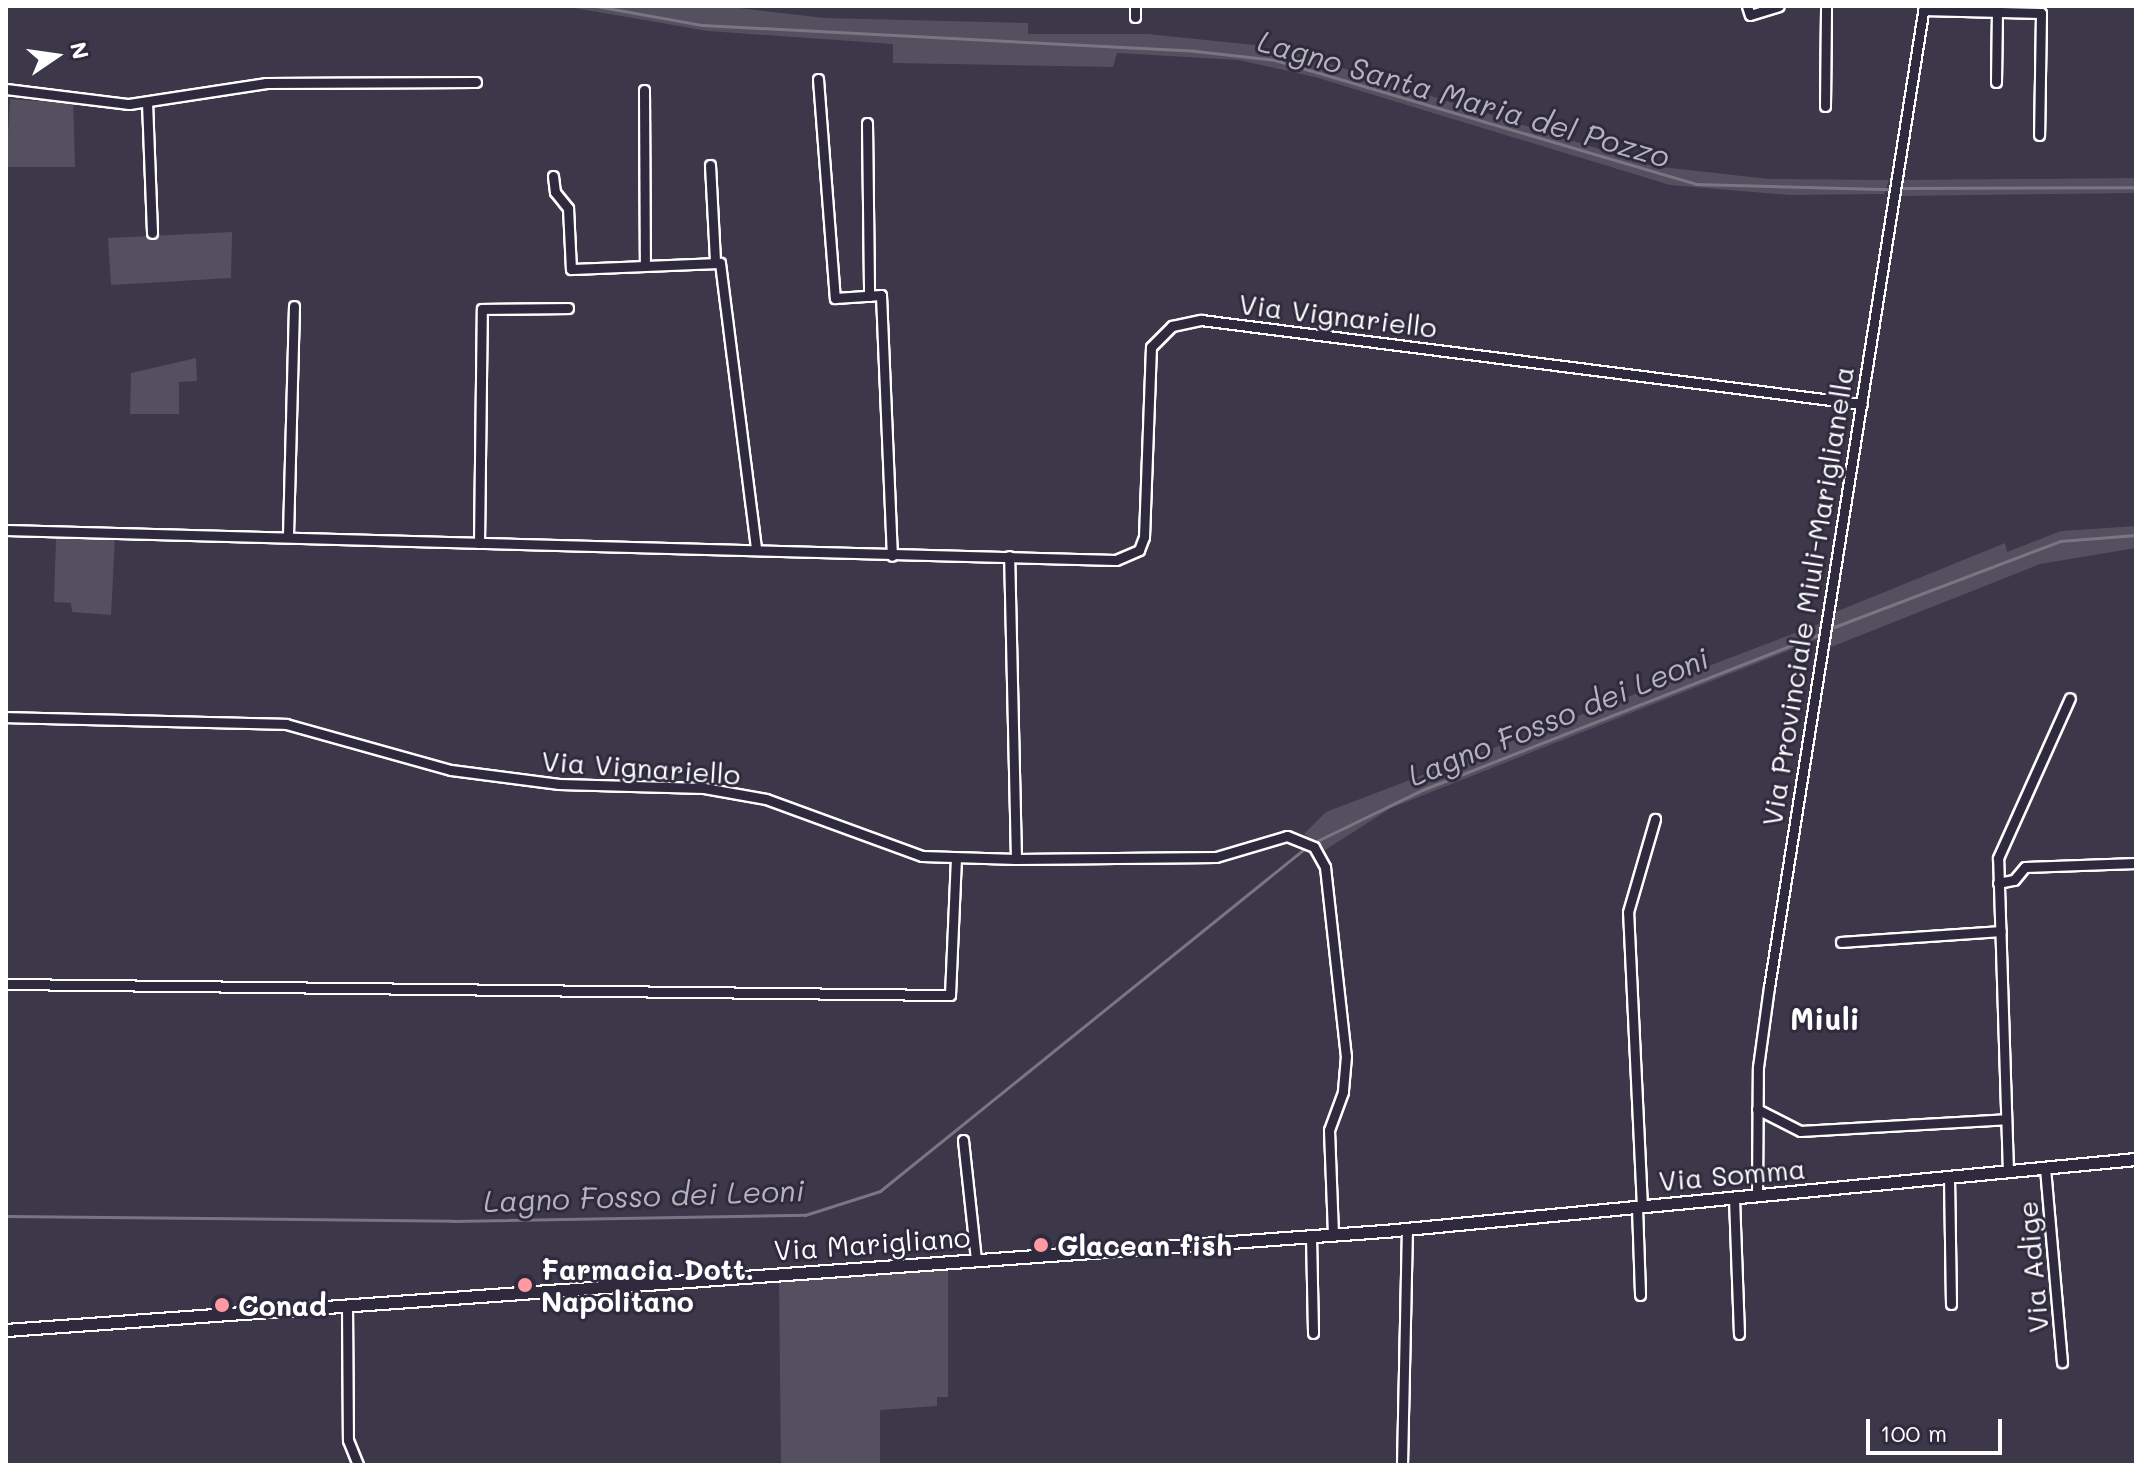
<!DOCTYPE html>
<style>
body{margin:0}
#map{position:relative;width:2142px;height:1471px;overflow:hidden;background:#3c3749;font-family:Mali,sans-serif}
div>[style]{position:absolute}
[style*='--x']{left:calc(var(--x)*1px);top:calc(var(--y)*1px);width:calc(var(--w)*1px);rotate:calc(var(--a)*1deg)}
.green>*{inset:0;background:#555060}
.stream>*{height:3px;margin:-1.5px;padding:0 1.5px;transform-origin:1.5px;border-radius:1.5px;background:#797682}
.roads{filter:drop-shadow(2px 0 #fff) drop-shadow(-2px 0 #fff) drop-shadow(0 2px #fff) drop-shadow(0 -2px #fff)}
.minor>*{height:9px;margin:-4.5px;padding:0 4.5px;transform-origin:4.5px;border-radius:4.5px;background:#2f2a3d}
.tertiary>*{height:11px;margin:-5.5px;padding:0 5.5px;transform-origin:5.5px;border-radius:5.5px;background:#2f2a3d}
.dots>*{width:22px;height:22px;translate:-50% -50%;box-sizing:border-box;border:4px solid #2f2a3d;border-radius:50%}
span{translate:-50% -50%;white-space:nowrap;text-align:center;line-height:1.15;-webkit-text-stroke:6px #2f2a3d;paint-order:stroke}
.street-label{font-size:28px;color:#fff}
.poi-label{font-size:28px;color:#fff;font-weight:700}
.left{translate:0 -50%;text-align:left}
.water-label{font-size:30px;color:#b5b4ba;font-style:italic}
.neighbourhood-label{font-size:30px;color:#fff;font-weight:700}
.frame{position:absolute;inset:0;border:8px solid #fff;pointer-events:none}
.north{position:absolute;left:16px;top:16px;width:80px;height:80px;-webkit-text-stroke:6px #2f2a3d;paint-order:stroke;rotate:77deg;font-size:22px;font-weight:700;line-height:32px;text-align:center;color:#fff}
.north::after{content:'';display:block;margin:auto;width:28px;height:36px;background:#fff;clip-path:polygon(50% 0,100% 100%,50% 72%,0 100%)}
.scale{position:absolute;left:1866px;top:1419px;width:136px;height:36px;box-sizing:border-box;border:4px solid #fff;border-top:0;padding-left:10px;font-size:24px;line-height:28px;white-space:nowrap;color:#fff;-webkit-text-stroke:6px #2f2a3d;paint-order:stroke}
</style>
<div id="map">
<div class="green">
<i style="clip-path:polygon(563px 6px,722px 6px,825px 18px,1028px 23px,1028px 34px,1148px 34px,1264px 46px,1264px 51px,1292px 52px,1653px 166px,1769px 179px,1889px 180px,1884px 194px,1790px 195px,1670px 185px,1315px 77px,1239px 60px,1117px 53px,1113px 67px,893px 63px,893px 44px,708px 31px)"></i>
<i style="clip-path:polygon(40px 95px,73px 99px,75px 167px,6px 167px,10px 99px,39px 101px)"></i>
<i style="clip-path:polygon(2136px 178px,2136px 193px,1900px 196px,1902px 180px)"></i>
<i style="clip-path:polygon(232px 232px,231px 278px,111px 285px,108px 238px)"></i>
<i style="clip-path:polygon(196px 358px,197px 381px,179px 382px,179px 414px,130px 414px,131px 373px)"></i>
<i style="clip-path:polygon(2136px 526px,2136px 548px,2040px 564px,1826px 649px,1833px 613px,2005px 543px,2007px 552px,2061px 531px)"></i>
<i style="clip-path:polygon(56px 537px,115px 537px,111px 615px,72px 612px,71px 603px,54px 602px)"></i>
<i style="clip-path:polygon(1821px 623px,1818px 639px,1391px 808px,1325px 850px,1304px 834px,1326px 812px)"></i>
<i style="clip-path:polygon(948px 1269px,948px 1397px,937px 1397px,937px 1406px,880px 1410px,880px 1465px,781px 1465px,779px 1282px)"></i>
</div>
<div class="stream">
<i style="--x:596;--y:6;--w:108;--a:10.2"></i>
<i style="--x:702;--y:25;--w:494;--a:3"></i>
<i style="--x:1195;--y:51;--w:81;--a:6.4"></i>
<i style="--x:1275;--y:60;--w:438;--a:16.4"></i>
<i style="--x:1695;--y:184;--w:196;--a:1.5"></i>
<i style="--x:1903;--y:188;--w:233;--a:-0.2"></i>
<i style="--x:1834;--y:627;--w:242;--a:-20.8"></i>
<i style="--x:2060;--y:541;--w:76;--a:-4.5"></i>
<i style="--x:1317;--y:841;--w:117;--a:-25.9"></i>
<i style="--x:1422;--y:790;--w:424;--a:-21.4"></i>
<i style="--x:6;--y:1216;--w:447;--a:0.6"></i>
<i style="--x:453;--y:1221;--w:352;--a:-1"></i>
<i style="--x:805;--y:1215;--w:79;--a:-17.7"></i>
<i style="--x:880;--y:1191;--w:545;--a:-38.89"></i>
</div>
<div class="roads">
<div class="minor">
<i style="--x:1747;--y:6;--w:9;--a:72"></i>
<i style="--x:1750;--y:15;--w:30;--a:-17"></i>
<i style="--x:1923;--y:10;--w:118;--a:1.5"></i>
<i style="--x:2041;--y:13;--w:122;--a:90.9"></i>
<i style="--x:1135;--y:17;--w:11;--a:-90"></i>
<i style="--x:818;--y:79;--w:220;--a:85.6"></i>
<i style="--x:835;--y:298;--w:46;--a:-3.7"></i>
<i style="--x:881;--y:295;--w:261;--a:87.6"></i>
<i style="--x:1996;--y:82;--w:69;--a:-89.2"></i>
<i style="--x:6;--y:89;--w:124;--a:7"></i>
<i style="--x:129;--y:104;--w:139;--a:-8.7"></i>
<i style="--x:266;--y:83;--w:210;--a:-0.3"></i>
<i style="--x:644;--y:90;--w:176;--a:89.7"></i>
<i style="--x:147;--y:102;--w:131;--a:87.8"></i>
<i style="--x:1825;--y:106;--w:100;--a:-89.4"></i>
<i style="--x:867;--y:123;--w:173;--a:89.3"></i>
<i style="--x:710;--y:165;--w:96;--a:87"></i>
<i style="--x:553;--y:176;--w:16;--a:83"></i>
<i style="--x:555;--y:192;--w:21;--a:51"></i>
<i style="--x:568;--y:208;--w:61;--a:87.2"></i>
<i style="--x:571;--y:269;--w:149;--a:-2.3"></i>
<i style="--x:720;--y:263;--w:286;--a:82.8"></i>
<i style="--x:6;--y:530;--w:1110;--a:1.55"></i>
<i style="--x:1116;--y:560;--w:25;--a:-23"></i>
<i style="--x:1139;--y:550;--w:14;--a:-69"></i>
<i style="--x:1144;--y:537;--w:190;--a:-87.9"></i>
<i style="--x:1151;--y:347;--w:30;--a:-45"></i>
<i style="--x:1172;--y:326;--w:30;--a:-12"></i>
<i style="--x:1201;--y:320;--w:666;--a:7.24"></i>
<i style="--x:288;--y:535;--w:229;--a:-88.5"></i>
<i style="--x:479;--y:543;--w:234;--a:-89.3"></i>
<i style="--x:482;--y:309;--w:86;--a:-0.7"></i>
<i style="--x:6;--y:717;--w:280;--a:1.4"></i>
<i style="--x:286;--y:724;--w:171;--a:15.6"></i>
<i style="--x:451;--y:770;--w:109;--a:7.4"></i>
<i style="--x:559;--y:784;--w:145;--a:1.6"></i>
<i style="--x:704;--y:788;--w:63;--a:10.1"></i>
<i style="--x:766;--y:799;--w:166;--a:20.1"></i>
<i style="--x:922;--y:856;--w:94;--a:1.8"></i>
<i style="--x:1016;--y:859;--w:303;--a:-91.3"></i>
<i style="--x:1016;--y:859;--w:200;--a:-0.6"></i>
<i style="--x:1216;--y:857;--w:74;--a:-16.5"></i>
<i style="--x:1287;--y:836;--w:29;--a:22"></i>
<i style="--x:1314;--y:847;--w:23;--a:61"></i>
<i style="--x:1325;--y:867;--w:190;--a:83.7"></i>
<i style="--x:1346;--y:1056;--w:36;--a:95"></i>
<i style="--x:1343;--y:1092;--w:40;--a:110.2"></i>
<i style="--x:1329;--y:1130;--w:105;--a:87.8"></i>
<i style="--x:1998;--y:883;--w:16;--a:-11"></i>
<i style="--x:2014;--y:880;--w:17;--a:-50"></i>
<i style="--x:2025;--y:867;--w:111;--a:-2.1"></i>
<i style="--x:1841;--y:942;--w:160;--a:-3.9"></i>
<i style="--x:6;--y:984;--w:944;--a:0.67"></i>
<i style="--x:950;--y:995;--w:135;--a:-87.5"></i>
<i style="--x:1757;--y:1109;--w:48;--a:27.1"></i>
<i style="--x:1800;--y:1131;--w:206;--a:-3.3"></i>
<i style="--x:963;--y:1140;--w:121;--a:83.8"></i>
<i style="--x:2045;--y:1168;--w:195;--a:85"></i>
<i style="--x:2008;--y:1172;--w:314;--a:-91.8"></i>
<i style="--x:1998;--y:858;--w:175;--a:-65.8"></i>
<i style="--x:1949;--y:1177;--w:127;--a:89.1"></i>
<i style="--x:1757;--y:1196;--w:129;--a:-89.6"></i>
<i style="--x:1758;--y:1067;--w:81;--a:-82.2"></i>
<i style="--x:1769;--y:987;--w:993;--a:-81.02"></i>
<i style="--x:1734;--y:1198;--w:136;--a:87.9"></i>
<i style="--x:1637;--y:1207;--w:88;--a:88"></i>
<i style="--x:1642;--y:1207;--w:295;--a:-92.7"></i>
<i style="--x:1628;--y:912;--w:97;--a:-73.8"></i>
<i style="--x:1311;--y:1236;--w:97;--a:88.8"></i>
<i style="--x:347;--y:1305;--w:135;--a:89.6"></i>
<i style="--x:348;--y:1440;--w:27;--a:68"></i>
<i style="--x:1402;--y:1465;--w:236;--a:-88.8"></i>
</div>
<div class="tertiary">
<i style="--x:6;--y:1330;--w:1383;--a:-4.11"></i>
<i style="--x:1385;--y:1231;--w:754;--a:-5.48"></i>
</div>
</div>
<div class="dots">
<i style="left:1041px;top:1245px;background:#ff9aa2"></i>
<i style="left:525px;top:1285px;background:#ff9aa2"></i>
<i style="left:222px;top:1305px;background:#ff9aa2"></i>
</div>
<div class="street-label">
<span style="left:1338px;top:315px;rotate:7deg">Via Vignariello</span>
<span style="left:1807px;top:596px;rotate:-81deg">Via Provinciale Miuli-Mariglianella</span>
<span style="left:641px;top:767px;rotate:4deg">Via Vignariello</span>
<span style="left:1732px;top:1174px;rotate:-5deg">Via Somma</span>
<span style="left:872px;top:1243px;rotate:-4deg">Via Marigliano</span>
<span style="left:2032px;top:1267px;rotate:-95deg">Via Adige</span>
</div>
<div class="poi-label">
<span class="left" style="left:1057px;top:1245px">Glacean fish</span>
<span class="left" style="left:541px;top:1285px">Farmacia Dott.<br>Napolitano</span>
<span class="left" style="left:238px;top:1305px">Conad</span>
</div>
<div class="water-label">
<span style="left:1464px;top:98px;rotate:16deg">Lagno Santa Maria del Pozzo</span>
<span style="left:1558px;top:716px;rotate:-22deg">Lagno Fosso dei Leoni</span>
<span style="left:644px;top:1195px;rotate:-2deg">Lagno Fosso dei Leoni</span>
</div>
<div class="neighbourhood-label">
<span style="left:1825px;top:1018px">Miuli</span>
</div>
<div class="frame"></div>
<div class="north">N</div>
<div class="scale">100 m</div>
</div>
